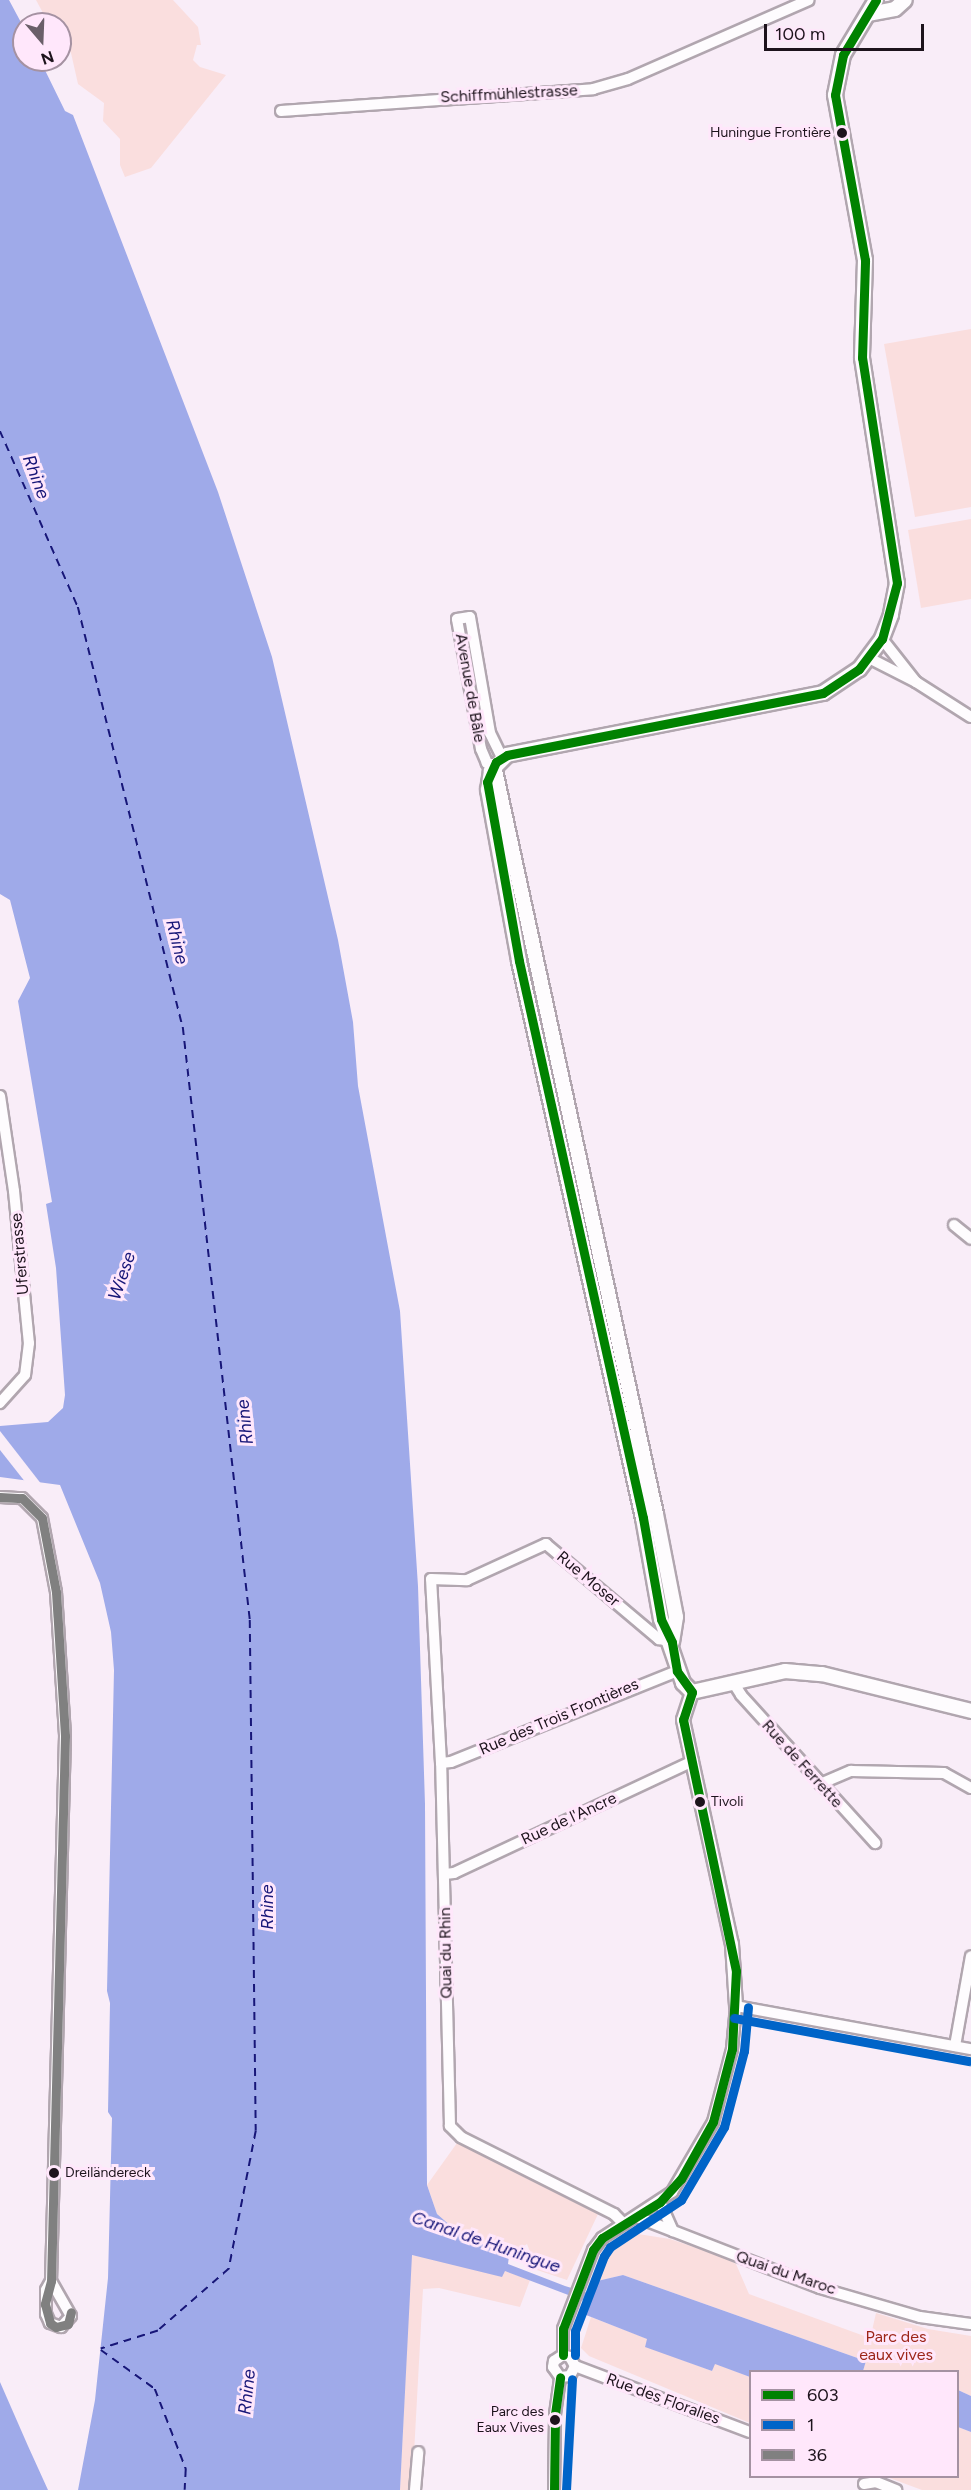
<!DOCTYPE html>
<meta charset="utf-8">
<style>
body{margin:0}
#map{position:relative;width:971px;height:2490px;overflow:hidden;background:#f9edf8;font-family:Figtree,sans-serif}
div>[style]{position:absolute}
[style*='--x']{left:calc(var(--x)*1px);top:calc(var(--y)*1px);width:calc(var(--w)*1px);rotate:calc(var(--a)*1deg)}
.green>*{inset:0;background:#fadede}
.water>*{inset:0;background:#9faae9}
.pier>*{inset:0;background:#f9edf8}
.ferry>*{height:1.5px;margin-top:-0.75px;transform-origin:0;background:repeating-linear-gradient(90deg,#171678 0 8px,transparent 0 14px)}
.roads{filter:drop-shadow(2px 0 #b1a6af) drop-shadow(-2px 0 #b1a6af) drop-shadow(0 2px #b1a6af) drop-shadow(0 -2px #b1a6af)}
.minor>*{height:10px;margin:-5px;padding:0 5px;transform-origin:5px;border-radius:5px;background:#fefcfe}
.tertiary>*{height:12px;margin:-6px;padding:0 6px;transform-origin:6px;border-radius:6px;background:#fefcfe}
.secondary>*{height:14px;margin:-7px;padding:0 7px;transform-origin:7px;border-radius:7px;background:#fefcfe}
.bus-1>*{height:9px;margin:-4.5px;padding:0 4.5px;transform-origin:4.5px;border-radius:4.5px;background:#008200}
.bus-2>*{height:9px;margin:-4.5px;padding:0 4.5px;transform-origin:4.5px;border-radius:4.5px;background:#0064c8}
.bus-3>*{height:9px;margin:-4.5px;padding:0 4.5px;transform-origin:4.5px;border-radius:4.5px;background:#808080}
.dots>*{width:16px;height:16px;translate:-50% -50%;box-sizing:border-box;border:3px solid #ffe7fb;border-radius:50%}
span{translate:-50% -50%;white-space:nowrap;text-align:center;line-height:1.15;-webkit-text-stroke:6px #ffe7fb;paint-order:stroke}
.bus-label{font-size:14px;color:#1d131c}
.right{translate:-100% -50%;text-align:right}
.left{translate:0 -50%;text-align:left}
.street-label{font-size:16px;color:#1d131c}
.park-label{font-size:16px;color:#9d2619}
.water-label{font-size:18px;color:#171678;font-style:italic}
.legend{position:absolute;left:749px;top:2370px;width:210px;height:108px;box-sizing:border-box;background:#ffe7fb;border:2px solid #a592a2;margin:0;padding:8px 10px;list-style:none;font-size:18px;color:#1d131c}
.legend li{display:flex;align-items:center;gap:12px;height:30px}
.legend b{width:30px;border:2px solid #a592a2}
.north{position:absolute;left:12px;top:12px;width:60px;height:60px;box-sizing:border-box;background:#ffe7fb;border:2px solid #a592a2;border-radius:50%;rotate:161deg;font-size:16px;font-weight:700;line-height:24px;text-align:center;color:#1d131c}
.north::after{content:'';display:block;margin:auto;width:21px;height:27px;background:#6a5f69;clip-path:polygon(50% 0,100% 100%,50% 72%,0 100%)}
.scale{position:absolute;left:764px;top:24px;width:160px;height:27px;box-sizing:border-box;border:3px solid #1d131c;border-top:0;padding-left:8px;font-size:18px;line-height:21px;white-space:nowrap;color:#1d131c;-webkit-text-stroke:4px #ffe7fb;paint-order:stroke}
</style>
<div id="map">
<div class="green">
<i style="clip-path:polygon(36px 0,173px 0,198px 27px,201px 45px,197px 45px,193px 60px,200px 67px,226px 75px,151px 168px,125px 177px,120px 165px,120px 139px,103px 121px,104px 103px,78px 84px,71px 53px,60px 38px,60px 24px,49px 24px)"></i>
<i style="clip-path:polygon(971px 329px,971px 507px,915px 517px,884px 344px)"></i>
<i style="clip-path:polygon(971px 519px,971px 599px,921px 608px,908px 530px)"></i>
<i style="clip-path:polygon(457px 2143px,598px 2214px,567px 2280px,537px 2270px,527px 2244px,509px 2256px,459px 2233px,437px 2214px,427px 2185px)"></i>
<i style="clip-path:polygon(638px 2234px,670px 2239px,723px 2257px,736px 2264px,749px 2294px,867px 2337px,871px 2335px,876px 2313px,928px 2329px,971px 2336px,971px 2396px,958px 2390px,958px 2372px,863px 2371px,866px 2361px,623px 2275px,593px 2282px,599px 2257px,622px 2239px)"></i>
<i style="clip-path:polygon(411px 2255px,505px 2271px,530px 2280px,520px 2307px,439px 2288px,423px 2289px,412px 2490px,400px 2490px)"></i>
<i style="clip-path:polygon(591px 2317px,648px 2339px,645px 2346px,712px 2371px,714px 2363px,750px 2377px,750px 2423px,589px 2356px,581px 2348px)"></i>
<i style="clip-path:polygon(958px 2427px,971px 2432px,971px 2490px,922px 2490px,887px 2477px,958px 2476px)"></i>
</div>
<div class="water">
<i style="clip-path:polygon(0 0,9px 0,24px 28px,24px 60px,40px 60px,65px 111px,73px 115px,218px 492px,272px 657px,338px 940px,353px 1022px,358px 1086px,400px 1311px,418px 1586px,425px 1804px,427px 2185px,437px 2214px,459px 2233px,509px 2256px,508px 2264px,565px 2286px,588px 2293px,593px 2282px,623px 2275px,866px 2361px,863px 2371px,750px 2372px,750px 2377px,715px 2364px,712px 2371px,645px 2347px,647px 2339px,581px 2313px,584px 2301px,563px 2293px,505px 2271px,502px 2277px,412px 2255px,400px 2490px,78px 2490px,95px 2400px,108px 2278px,112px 2118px,108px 2112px,110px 2003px,107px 1991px,114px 1670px,111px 1632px,100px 1583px,60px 1485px,0 1477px,0 1426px,48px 1422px,63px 1408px,65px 1395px,56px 1268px,46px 1204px,52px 1202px,18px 1001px,30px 978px,10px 900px,0 894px)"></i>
<i style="clip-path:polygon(0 2382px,28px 2446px,48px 2490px,0 2490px)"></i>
<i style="clip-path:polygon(958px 2390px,971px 2396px,971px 2432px,958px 2427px)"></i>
</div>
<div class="pier">
<i style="clip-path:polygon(0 1431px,42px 1485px,26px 1483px,0 1450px)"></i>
</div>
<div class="ferry">
<i style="--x:0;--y:431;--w:193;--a:66.1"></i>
<i style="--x:78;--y:607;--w:433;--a:76"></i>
<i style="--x:183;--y:1027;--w:597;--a:83.55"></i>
<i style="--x:250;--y:1620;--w:511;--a:89.33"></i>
<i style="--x:256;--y:2131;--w:141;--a:101.1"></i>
<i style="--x:229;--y:2269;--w:94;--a:138.9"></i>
<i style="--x:158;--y:2331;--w:60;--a:162.5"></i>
<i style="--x:101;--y:2350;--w:67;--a:35.8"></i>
<i style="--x:155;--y:2389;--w:86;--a:68.8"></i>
<i style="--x:186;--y:2469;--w:21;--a:93"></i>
</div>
<div class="roads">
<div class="minor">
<i style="--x:281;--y:111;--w:313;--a:-4"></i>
<i style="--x:593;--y:89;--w:36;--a:-16"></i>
<i style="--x:628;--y:79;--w:197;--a:-23.6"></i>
<i style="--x:869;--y:658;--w:53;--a:27.1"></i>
<i style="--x:916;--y:682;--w:55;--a:-128.3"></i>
<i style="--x:916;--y:682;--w:65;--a:32.5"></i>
<i style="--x:494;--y:766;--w:8;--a:-157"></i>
<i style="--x:487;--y:763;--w:15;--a:-113"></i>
<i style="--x:481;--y:749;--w:132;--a:-100.5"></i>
<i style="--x:457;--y:619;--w:13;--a:-9"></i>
<i style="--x:470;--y:617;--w:118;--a:80.2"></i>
<i style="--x:490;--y:733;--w:28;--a:64"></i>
<i style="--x:0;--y:1096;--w:96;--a:81.6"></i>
<i style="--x:14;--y:1191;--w:153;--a:84.4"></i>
<i style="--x:29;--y:1343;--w:32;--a:97"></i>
<i style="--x:25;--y:1375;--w:38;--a:132"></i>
<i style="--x:954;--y:1225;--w:22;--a:39"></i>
<i style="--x:0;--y:1497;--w:22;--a:3"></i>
<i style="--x:22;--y:1498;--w:28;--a:45"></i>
<i style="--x:42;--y:1518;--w:75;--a:79.3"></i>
<i style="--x:56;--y:1592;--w:144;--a:86.4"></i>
<i style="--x:65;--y:1736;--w:545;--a:91.47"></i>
<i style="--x:51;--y:2281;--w:40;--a:60.3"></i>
<i style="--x:71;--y:2316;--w:15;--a:132"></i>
<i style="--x:61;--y:2327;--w:12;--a:-160"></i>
<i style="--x:50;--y:2323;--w:10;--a:-114"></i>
<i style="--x:46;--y:2314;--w:24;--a:-90"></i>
<i style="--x:46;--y:2290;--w:10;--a:-61"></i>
<i style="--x:733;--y:1682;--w:15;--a:58"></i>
<i style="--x:741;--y:1695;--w:200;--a:47.8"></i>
<i style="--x:441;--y:1763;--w:10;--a:-6"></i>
<i style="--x:451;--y:1762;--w:244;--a:-21.9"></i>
<i style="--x:820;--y:1784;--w:34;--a:-23"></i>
<i style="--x:851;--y:1771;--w:93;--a:1.2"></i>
<i style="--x:944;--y:1773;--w:31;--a:29"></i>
<i style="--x:445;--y:1874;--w:9;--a:-6"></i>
<i style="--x:454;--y:1873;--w:264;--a:-25.1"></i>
<i style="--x:955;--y:2046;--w:91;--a:-79.9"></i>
<i style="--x:660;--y:2202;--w:32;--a:66"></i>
<i style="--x:637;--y:2217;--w:196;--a:21.2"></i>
<i style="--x:820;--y:2288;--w:104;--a:16.2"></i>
<i style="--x:920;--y:2317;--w:51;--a:7.8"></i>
<i style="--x:624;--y:2224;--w:14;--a:-135"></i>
<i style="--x:614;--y:2214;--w:171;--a:-153.3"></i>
<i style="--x:461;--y:2137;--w:16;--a:-135"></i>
<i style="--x:450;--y:2126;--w:363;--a:-91.4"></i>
<i style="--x:441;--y:1763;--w:184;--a:-93.1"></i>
<i style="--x:431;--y:1579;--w:36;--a:2"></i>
<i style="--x:467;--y:1580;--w:87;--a:-24.5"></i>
<i style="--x:546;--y:1544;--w:148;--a:40.1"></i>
<i style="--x:659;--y:1639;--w:13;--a:13"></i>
<i style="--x:563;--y:2355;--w:26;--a:-90"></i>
<i style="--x:563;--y:2329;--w:85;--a:-69.2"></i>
<i style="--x:593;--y:2250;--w:15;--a:-53"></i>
<i style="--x:602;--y:2238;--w:84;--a:-33.3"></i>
<i style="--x:672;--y:2192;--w:81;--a:-59.6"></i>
<i style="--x:713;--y:2122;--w:75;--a:-75.4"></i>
<i style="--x:732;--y:2049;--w:43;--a:-84.7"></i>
<i style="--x:736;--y:2006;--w:239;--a:10.4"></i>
<i style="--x:575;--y:2366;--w:187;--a:20.7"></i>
<i style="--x:560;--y:2377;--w:10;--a:-6"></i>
<i style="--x:570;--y:2376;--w:11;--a:-63"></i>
<i style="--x:575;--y:2366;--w:10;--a:-119"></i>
<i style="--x:570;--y:2357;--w:7;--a:-164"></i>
<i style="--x:560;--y:2377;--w:12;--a:-125"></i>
<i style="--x:553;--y:2367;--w:6;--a:-81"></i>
<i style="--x:554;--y:2361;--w:11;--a:-34"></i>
<i style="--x:864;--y:2484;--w:12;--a:-9"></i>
<i style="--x:876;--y:2482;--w:22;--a:22"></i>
<i style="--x:415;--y:2490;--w:38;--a:-85"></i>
<i style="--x:554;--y:2490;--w:76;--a:-89.2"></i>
<i style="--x:555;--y:2414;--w:37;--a:-82"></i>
</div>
<div class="tertiary">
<i style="--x:692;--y:1692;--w:29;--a:108"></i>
<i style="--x:683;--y:1720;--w:229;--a:77.7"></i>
<i style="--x:732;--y:1944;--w:62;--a:86.3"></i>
</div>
<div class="secondary">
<i style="--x:876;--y:0;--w:64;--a:121"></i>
<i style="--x:843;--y:55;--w:41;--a:101.3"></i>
<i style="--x:835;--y:95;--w:168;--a:79.7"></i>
<i style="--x:865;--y:260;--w:98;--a:91.8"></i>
<i style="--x:862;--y:358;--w:228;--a:81.2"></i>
<i style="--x:897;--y:583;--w:33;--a:101"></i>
<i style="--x:891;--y:615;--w:26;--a:111"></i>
<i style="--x:882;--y:639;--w:38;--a:127"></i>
<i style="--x:859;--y:669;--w:43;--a:146.3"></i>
<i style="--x:823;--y:693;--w:322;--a:168.9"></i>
<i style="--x:507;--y:755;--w:23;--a:135"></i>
<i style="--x:491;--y:771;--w:19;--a:99"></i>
<i style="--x:488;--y:790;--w:174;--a:79.7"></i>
<i style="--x:519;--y:961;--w:571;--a:77.45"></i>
<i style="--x:643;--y:1518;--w:103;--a:79.9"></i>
<i style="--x:661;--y:1619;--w:68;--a:71"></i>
<i style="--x:683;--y:1683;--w:13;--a:45"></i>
<i style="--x:692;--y:1692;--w:95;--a:-12.7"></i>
<i style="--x:785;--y:1671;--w:37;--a:5"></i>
<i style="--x:822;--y:1674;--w:154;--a:13.9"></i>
<i style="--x:869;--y:14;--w:26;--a:-11"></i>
<i style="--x:895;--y:9;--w:13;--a:-42"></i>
<i style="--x:494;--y:766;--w:765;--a:77.78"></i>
<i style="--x:656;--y:1514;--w:105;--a:79"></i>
<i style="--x:676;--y:1617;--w:25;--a:99"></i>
</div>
</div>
<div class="bus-1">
<i style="--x:692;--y:1692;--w:26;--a:-126"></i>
<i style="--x:677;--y:1671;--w:29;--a:-100"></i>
<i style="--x:672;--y:1642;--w:25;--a:-116"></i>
<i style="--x:661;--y:1619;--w:103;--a:-100.1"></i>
<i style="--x:643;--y:1518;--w:571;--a:-102.55"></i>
<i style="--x:519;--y:961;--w:182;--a:-100.1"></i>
<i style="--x:487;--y:782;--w:22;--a:-66"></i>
<i style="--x:496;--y:762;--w:13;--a:-32"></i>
<i style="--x:507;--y:755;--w:322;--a:-11.1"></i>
<i style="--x:823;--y:693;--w:43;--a:-33.7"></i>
<i style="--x:859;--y:669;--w:38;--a:-53"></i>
<i style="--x:882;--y:639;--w:58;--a:-75"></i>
<i style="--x:897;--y:583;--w:228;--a:-98.8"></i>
<i style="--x:862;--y:358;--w:98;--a:-88.2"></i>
<i style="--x:865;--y:260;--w:168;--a:-100.3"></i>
<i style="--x:835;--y:95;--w:41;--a:-78.7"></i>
<i style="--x:843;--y:55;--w:64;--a:-59"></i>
<i style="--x:563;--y:2355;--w:26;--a:-90"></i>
<i style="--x:563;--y:2329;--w:85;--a:-69.2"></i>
<i style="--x:593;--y:2250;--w:15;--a:-53"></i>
<i style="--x:602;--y:2238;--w:68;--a:-31.8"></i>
<i style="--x:660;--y:2202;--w:31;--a:-48"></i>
<i style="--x:681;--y:2179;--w:65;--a:-60.7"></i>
<i style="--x:713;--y:2122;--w:75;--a:-75.4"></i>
<i style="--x:732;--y:2049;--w:78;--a:-87.1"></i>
<i style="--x:736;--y:1971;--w:257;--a:-101.9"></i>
<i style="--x:683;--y:1720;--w:29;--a:-72"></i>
<i style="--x:554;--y:2490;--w:76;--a:-89.2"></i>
<i style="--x:555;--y:2414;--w:37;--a:-82"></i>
</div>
<div class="bus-2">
<i style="--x:734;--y:2018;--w:239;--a:10.4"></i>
<i style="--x:575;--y:2355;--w:24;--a:-90"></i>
<i style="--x:575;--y:2331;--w:80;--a:-68.9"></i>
<i style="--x:604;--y:2256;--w:11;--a:-56"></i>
<i style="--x:610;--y:2247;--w:85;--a:-33.5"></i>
<i style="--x:681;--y:2200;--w:85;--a:-59.5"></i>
<i style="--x:724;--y:2127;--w:79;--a:-75.3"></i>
<i style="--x:744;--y:2051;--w:44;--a:-84.8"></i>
<i style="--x:566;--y:2490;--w:111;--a:-86.9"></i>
</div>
<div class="bus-3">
<i style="--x:0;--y:1497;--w:22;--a:3"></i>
<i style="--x:22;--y:1498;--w:28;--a:45"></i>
<i style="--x:42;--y:1518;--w:75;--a:79.3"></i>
<i style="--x:56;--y:1592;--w:144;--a:86.4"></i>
<i style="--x:65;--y:1736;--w:545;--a:91.47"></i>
<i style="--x:51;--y:2281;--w:24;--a:105"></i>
<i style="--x:45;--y:2304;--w:20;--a:75"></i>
<i style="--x:50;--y:2323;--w:7;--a:34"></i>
<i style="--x:56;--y:2327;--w:12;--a:-14"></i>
<i style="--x:68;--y:2324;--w:12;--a:-76"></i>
</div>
<div class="dots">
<i style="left:842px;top:133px;background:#1d131c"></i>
<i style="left:700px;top:1802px;background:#1d131c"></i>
<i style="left:54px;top:2173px;background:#1d131c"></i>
<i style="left:555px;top:2420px;background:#1d131c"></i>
</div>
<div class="bus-label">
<span class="right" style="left:831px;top:133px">Huningue Frontière</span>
<span class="left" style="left:711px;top:1802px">Tivoli</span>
<span class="left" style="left:65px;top:2173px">Dreiländereck</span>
<span class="right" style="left:544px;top:2420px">Parc des<br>Eaux Vives</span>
</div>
<div class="street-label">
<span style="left:509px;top:94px;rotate:-3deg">Schiffmühlestrasse</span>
<span style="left:470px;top:688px;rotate:80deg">Avenue de Bâle</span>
<span style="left:20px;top:1254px;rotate:-95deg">Uferstrasse</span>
<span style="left:588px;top:1579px;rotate:40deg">Rue Moser</span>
<span style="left:559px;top:1717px;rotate:-23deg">Rue des Trois Frontières</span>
<span style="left:802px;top:1764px;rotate:48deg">Rue de Ferrette</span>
<span style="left:569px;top:1819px;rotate:-25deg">Rue de l'Ancre</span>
<span style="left:446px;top:1953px;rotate:-91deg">Quai du Rhin</span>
<span style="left:786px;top:2273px;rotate:19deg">Quai du Maroc</span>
<span style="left:663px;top:2399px;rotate:20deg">Rue des Floralies</span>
</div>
<div class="park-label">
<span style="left:896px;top:2346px">Parc des<br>eaux vives</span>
</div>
<div class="water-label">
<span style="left:36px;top:477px;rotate:69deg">Rhine</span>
<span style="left:177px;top:942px;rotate:76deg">Rhine</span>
<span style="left:122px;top:1276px;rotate:-71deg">Wiese</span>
<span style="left:245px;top:1422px;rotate:-96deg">Rhine</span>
<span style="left:267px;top:1907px;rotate:-90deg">Rhine</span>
<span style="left:486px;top:2242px;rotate:19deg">Canal de Huningue</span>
<span style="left:247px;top:2392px;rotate:-84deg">Rhine</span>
</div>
<ul class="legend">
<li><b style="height:8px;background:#008200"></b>603</li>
<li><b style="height:8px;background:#0064c8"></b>1</li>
<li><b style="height:8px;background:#808080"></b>36</li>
</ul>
<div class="north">N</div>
<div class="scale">100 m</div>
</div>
